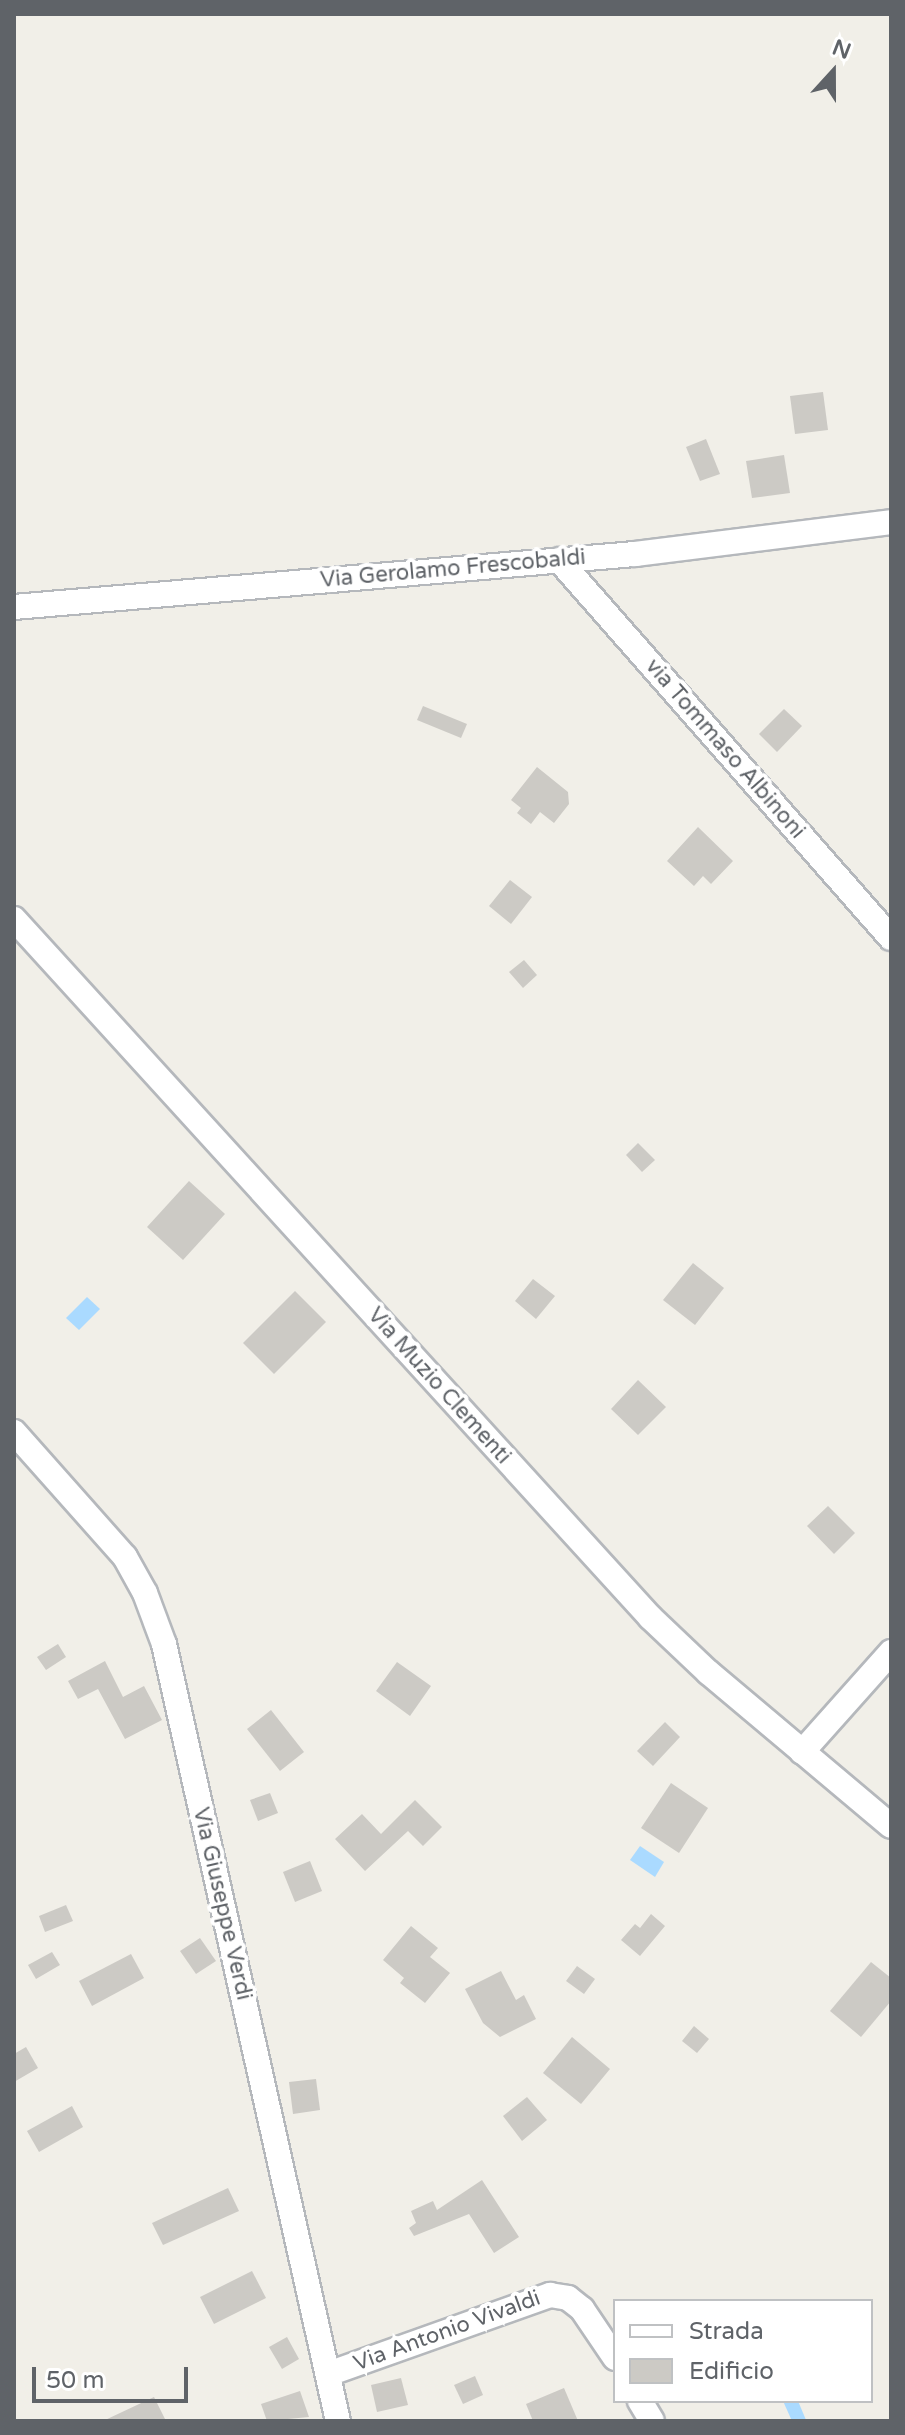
<!DOCTYPE html>
<style>
body{margin:0}
#map{position:relative;width:905px;height:2435px;overflow:hidden;background:#f1efe8;font-family:"Varela Round",sans-serif}
div>[style]{position:absolute}
[style*='--x']{left:calc(var(--x)*1px);top:calc(var(--y)*1px);width:calc(var(--w)*1px);rotate:calc(var(--a)*1deg)}
.water>*{inset:0;background:#aadaff}
.building>*{inset:0;background:#cccac5}
.roads{filter:drop-shadow(2px 0 #b5b8bc) drop-shadow(-2px 0 #b5b8bc) drop-shadow(0 2px #b5b8bc) drop-shadow(0 -2px #b5b8bc)}
.minor>*{height:24px;margin:-12px;padding:0 12px;transform-origin:12px;border-radius:12px;background:#fff}
span{translate:-50% -50%;white-space:nowrap;text-align:center;line-height:1.15;-webkit-text-stroke:8px #fff;paint-order:stroke}
.street-label{font-size:22px;color:#5f6368}
.frame{position:absolute;inset:0;border:16px solid #5f6368;pointer-events:none}
.legend{position:absolute;left:613px;top:2299px;width:260px;height:104px;box-sizing:border-box;background:#fff;border:2px solid #bfc1c3;margin:0;padding:10px 14px;list-style:none;font-size:24px;color:#5f6368}
.legend li{display:flex;align-items:center;gap:16px;height:40px}
.legend b{width:40px;border:2px solid #bfc1c3}
.north{position:absolute;left:793px;top:32px;width:80px;height:80px;-webkit-text-stroke:6px #fff;paint-order:stroke;rotate:21deg;font-size:22px;font-weight:700;line-height:32px;text-align:center;color:#5f6368}
.north::after{content:'';display:block;margin:auto;width:28px;height:36px;background:#5f6368;clip-path:polygon(50% 0,100% 100%,50% 72%,0 100%)}
.scale{position:absolute;left:32px;top:2367px;width:156px;height:36px;box-sizing:border-box;border:4px solid #5f6368;border-top:0;padding-left:10px;font-size:24px;line-height:28px;white-space:nowrap;color:#5f6368;-webkit-text-stroke:6px #fff;paint-order:stroke}
</style>
<div id="map">
<div class="water">
<i style="clip-path:polygon(87px 1297px,100px 1309px,79px 1330px,66px 1318px)"></i>
<i style="clip-path:polygon(640px 1846px,664px 1862px,655px 1877px,630px 1860px)"></i>
<i style="clip-path:polygon(783px 2401px,798px 2401px,806px 2420px,792px 2421px)"></i>
</div>
<div class="building">
<i style="clip-path:polygon(823px 392px,828px 430px,795px 434px,790px 396px)"></i>
<i style="clip-path:polygon(706px 439px,720px 474px,700px 481px,686px 447px)"></i>
<i style="clip-path:polygon(784px 455px,790px 493px,752px 498px,746px 461px)"></i>
<i style="clip-path:polygon(423px 706px,467px 724px,461px 738px,417px 720px)"></i>
<i style="clip-path:polygon(784px 709px,802px 726px,777px 752px,759px 734px)"></i>
<i style="clip-path:polygon(537px 767px,568px 792px,569px 804px,554px 823px,540px 812px,531px 824px,517px 813px,521px 808px,511px 800px)"></i>
<i style="clip-path:polygon(698px 827px,733px 861px,711px 884px,703px 876px,694px 886px,667px 861px)"></i>
<i style="clip-path:polygon(510px 880px,532px 897px,511px 924px,489px 906px)"></i>
<i style="clip-path:polygon(524px 960px,537px 975px,523px 988px,509px 972px)"></i>
<i style="clip-path:polygon(638px 1143px,655px 1160px,642px 1172px,626px 1155px)"></i>
<i style="clip-path:polygon(189px 1181px,225px 1214px,183px 1260px,147px 1227px)"></i>
<i style="clip-path:polygon(693px 1263px,724px 1288px,695px 1325px,663px 1300px)"></i>
<i style="clip-path:polygon(533px 1279px,555px 1296px,536px 1319px,515px 1301px)"></i>
<i style="clip-path:polygon(295px 1291px,326px 1322px,274px 1374px,243px 1343px)"></i>
<i style="clip-path:polygon(638px 1380px,666px 1407px,638px 1435px,611px 1409px)"></i>
<i style="clip-path:polygon(828px 1506px,855px 1533px,834px 1554px,807px 1526px)"></i>
<i style="clip-path:polygon(58px 1644px,66px 1657px,46px 1670px,37px 1657px)"></i>
<i style="clip-path:polygon(105px 1661px,123px 1697px,144px 1686px,162px 1720px,125px 1739px,98px 1689px,78px 1699px,68px 1681px)"></i>
<i style="clip-path:polygon(397px 1662px,431px 1686px,410px 1716px,376px 1691px)"></i>
<i style="clip-path:polygon(271px 1710px,304px 1752px,280px 1771px,247px 1729px)"></i>
<i style="clip-path:polygon(665px 1722px,680px 1737px,653px 1766px,637px 1751px)"></i>
<i style="clip-path:polygon(671px 1783px,708px 1808px,679px 1853px,641px 1828px)"></i>
<i style="clip-path:polygon(270px 1793px,278px 1813px,258px 1821px,250px 1800px)"></i>
<i style="clip-path:polygon(415px 1800px,442px 1827px,423px 1846px,408px 1831px,365px 1871px,335px 1839px,362px 1814px,381px 1834px)"></i>
<i style="clip-path:polygon(310px 1861px,322px 1891px,295px 1902px,283px 1872px)"></i>
<i style="clip-path:polygon(66px 1905px,73px 1921px,45px 1932px,39px 1916px)"></i>
<i style="clip-path:polygon(651px 1914px,665px 1926px,640px 1956px,621px 1940px,635px 1924px,640px 1928px)"></i>
<i style="clip-path:polygon(411px 1926px,438px 1948px,430px 1957px,450px 1973px,425px 2003px,400px 1983px,404px 1978px,383px 1960px)"></i>
<i style="clip-path:polygon(200px 1938px,216px 1961px,196px 1974px,180px 1951px)"></i>
<i style="clip-path:polygon(52px 1952px,60px 1965px,36px 1979px,28px 1965px)"></i>
<i style="clip-path:polygon(131px 1954px,144px 1978px,92px 2006px,79px 1981px)"></i>
<i style="clip-path:polygon(871px 1962px,891px 1978px,891px 2001px,861px 2037px,830px 2011px)"></i>
<i style="clip-path:polygon(577px 1966px,595px 1979px,584px 1994px,566px 1981px)"></i>
<i style="clip-path:polygon(501px 1971px,516px 2000px,524px 1995px,536px 2019px,500px 2037px,483px 2023px,465px 1989px)"></i>
<i style="clip-path:polygon(694px 2026px,709px 2039px,697px 2053px,682px 2041px)"></i>
<i style="clip-path:polygon(572px 2037px,610px 2069px,581px 2104px,543px 2073px)"></i>
<i style="clip-path:polygon(26px 2047px,38px 2068px,14px 2082px,14px 2054px)"></i>
<i style="clip-path:polygon(316px 2079px,320px 2110px,293px 2114px,289px 2082px)"></i>
<i style="clip-path:polygon(527px 2097px,547px 2120px,522px 2141px,503px 2116px)"></i>
<i style="clip-path:polygon(72px 2106px,83px 2127px,39px 2152px,27px 2131px)"></i>
<i style="clip-path:polygon(482px 2180px,519px 2237px,494px 2253px,469px 2214px,414px 2236px,409px 2228px,416px 2223px,411px 2211px,433px 2201px,437px 2210px)"></i>
<i style="clip-path:polygon(228px 2188px,239px 2211px,163px 2245px,152px 2223px)"></i>
<i style="clip-path:polygon(252px 2271px,266px 2298px,214px 2324px,200px 2297px)"></i>
<i style="clip-path:polygon(287px 2337px,299px 2359px,282px 2369px,269px 2347px)"></i>
<i style="clip-path:polygon(475px 2376px,483px 2395px,463px 2404px,454px 2385px)"></i>
<i style="clip-path:polygon(401px 2378px,408px 2405px,377px 2412px,371px 2385px)"></i>
<i style="clip-path:polygon(564px 2388px,578px 2421px,533px 2421px,526px 2404px)"></i>
<i style="clip-path:polygon(300px 2391px,309px 2417px,267px 2421px,261px 2404px)"></i>
<i style="clip-path:polygon(154px 2397px,166px 2421px,103px 2421px)"></i>
</div>
<div class="roads">
<div class="minor">
<i style="--x:559;--y:560;--w:503;--a:48.71"></i>
<i style="--x:14;--y:607;--w:623;--a:-4.88"></i>
<i style="--x:635;--y:554;--w:258;--a:-7.1"></i>
<i style="--x:14;--y:919;--w:946;--a:47.66"></i>
<i style="--x:651;--y:1618;--w:79;--a:43.5"></i>
<i style="--x:708;--y:1672;--w:239;--a:40.1"></i>
<i style="--x:14;--y:1432;--w:167;--a:48.4"></i>
<i style="--x:125;--y:1557;--w:41;--a:60.9"></i>
<i style="--x:145;--y:1593;--w:54;--a:69.6"></i>
<i style="--x:164;--y:1644;--w:796;--a:77.38"></i>
<i style="--x:802;--y:1752;--w:134;--a:-48.3"></i>
<i style="--x:328;--y:2374;--w:236;--a:-19.6"></i>
<i style="--x:550;--y:2295;--w:18;--a:9"></i>
<i style="--x:568;--y:2298;--w:18;--a:38"></i>
<i style="--x:582;--y:2309;--w:59;--a:56"></i>
<i style="--x:640;--y:2401;--w:23;--a:59"></i>
</div>
</div>
<div class="street-label">
<span style="left:453px;top:569px;rotate:-5deg">Via Gerolamo Frescobaldi</span>
<span style="left:725px;top:749px;rotate:49deg">via Tommaso Albinoni</span>
<span style="left:439px;top:1386px;rotate:48deg">Via Muzio Clementi</span>
<span style="left:222px;top:1904px;rotate:77deg">Via Giuseppe Verdi</span>
<span style="left:447px;top:2331px;rotate:-20deg">Via Antonio Vivaldi</span>
</div>
<div class="frame"></div>
<ul class="legend">
<li><b style="height:10px;background:#fff"></b>Strada</li>
<li><b style="height:22px;background:#cccac5"></b>Edificio</li>
</ul>
<div class="north">N</div>
<div class="scale">50 m</div>
</div>
